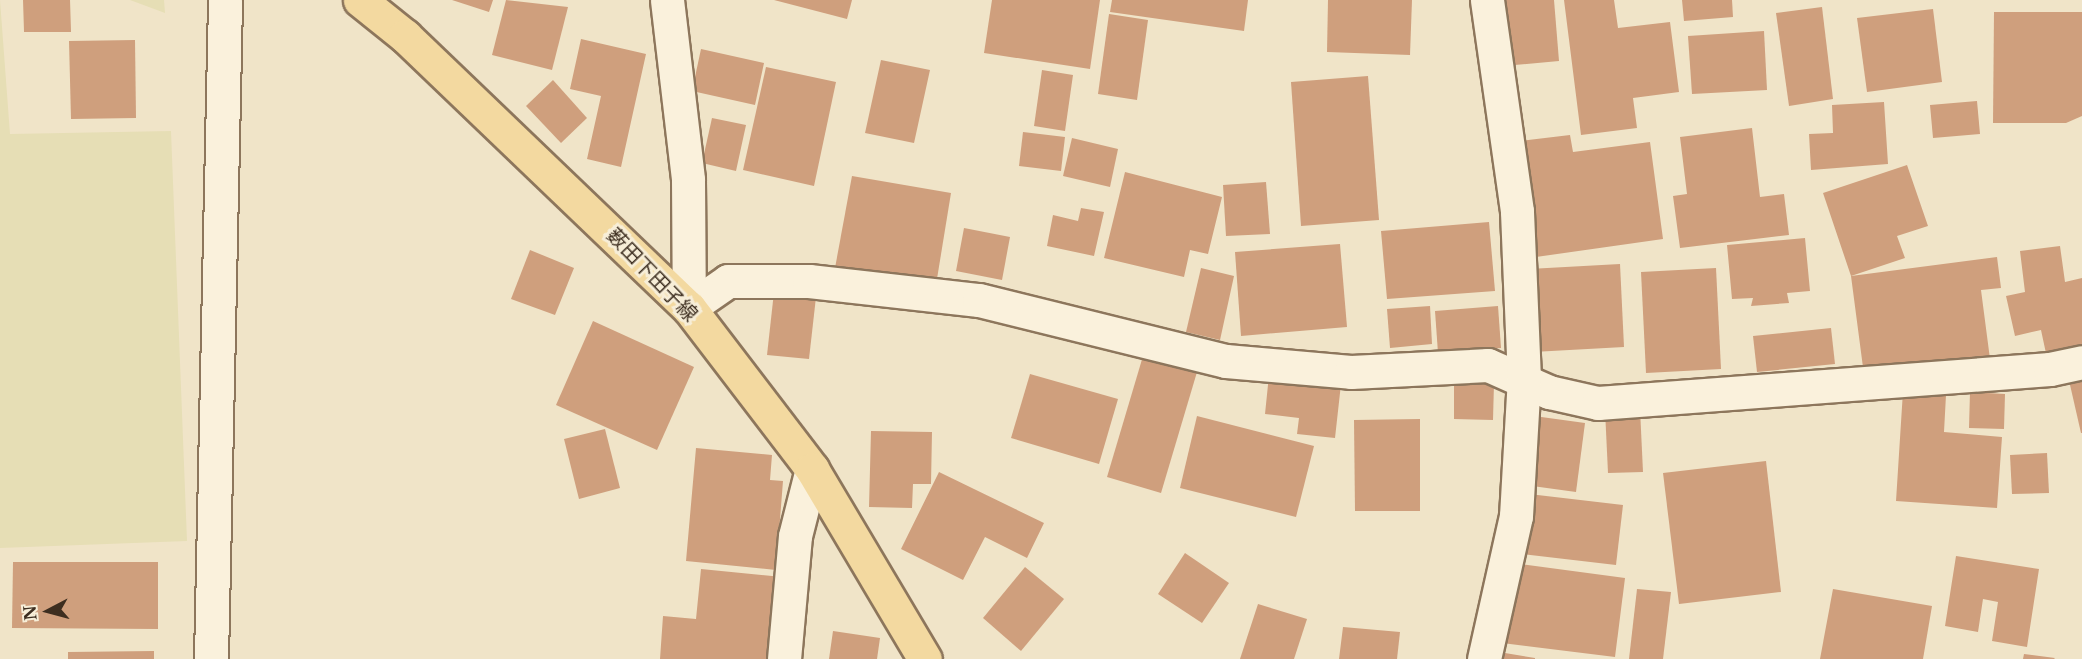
<!DOCTYPE html>
<meta charset="utf-8">
<style>
body{margin:0}
#map{position:relative;width:2082px;height:659px;overflow:hidden;background:#f0e4c8;font-family:"Libre Baskerville","Noto Sans JP",serif}
div>[style]{position:absolute}
[style*='--x']{left:calc(var(--x)*1px);top:calc(var(--y)*1px);width:calc(var(--w)*1px);rotate:calc(var(--a)*1deg)}
.farmland>*{inset:0;background:#e6deb5}
.building>*{inset:0;background:#cf9f7d}
.roads{filter:drop-shadow(2px 0 #8d765c) drop-shadow(-2px 0 #8d765c) drop-shadow(0 2px #8d765c) drop-shadow(0 -2px #8d765c)}
.minor>*{height:33px;margin:-16.5px;padding:0 16.5px;transform-origin:16.5px;border-radius:16.5px;background:#faf1dc}
.major>*{height:33px;margin:-16.5px;padding:0 16.5px;transform-origin:16.5px;border-radius:16.5px;background:#f3d9a0}
span{translate:-50% -50%;white-space:nowrap;text-align:center;line-height:1.15;-webkit-text-stroke:6px #f7eed8;paint-order:stroke}
.street-label{font-size:20px;color:#3d2e20}
.north{position:absolute;left:18px;top:581px;width:60px;height:60px;-webkit-text-stroke:4px #f7eed8;paint-order:stroke;rotate:264deg;font-size:16px;font-weight:700;line-height:24px;text-align:center;color:#3d2e20}
.north::after{content:'';display:block;margin:auto;width:21px;height:27px;background:#3d2e20;clip-path:polygon(50% 0,100% 100%,50% 72%,0 100%)}
</style>
<div id="map">
<div class="farmland">
<i style="clip-path:polygon(0 0,10px 134px,171px 131px,187px 541px,0 548px)"></i>
<i style="clip-path:polygon(130px 0,164px 0,165px 13px)"></i>
</div>
<div class="building">
<i style="clip-path:polygon(23px 0,70px 0,71px 32px,24px 32px)"></i>
<i style="clip-path:polygon(452px 0,493px 0,489px 12px)"></i>
<i style="clip-path:polygon(506px 0,568px 7px,552px 70px,492px 55px)"></i>
<i style="clip-path:polygon(774px 0,852px 0,847px 19px)"></i>
<i style="clip-path:polygon(992px 0,1100px 0,1090px 69px,984px 53px)"></i>
<i style="clip-path:polygon(1112px 0,1248px 0,1244px 31px,1110px 12px)"></i>
<i style="clip-path:polygon(1328px 0,1412px 0,1410px 55px,1327px 52px)"></i>
<i style="clip-path:polygon(1498px 0,1554px 0,1559px 61px,1503px 66px)"></i>
<i style="clip-path:polygon(1564px 0,1614px 0,1618px 28px,1670px 22px,1679px 92px,1633px 98px,1637px 128px,1581px 135px)"></i>
<i style="clip-path:polygon(1682px 0,1732px 0,1733px 17px,1684px 21px)"></i>
<i style="clip-path:polygon(1822px 7px,1833px 99px,1789px 106px,1776px 13px)"></i>
<i style="clip-path:polygon(1933px 9px,1942px 82px,1867px 92px,1857px 18px)"></i>
<i style="clip-path:polygon(1994px 12px,2082px 12px,2082px 116px,2066px 123px,1993px 123px)"></i>
<i style="clip-path:polygon(1109px 14px,1148px 20px,1137px 100px,1098px 94px)"></i>
<i style="clip-path:polygon(1764px 31px,1767px 90px,1692px 94px,1688px 36px)"></i>
<i style="clip-path:polygon(581px 39px,646px 54px,621px 167px,587px 159px,601px 96px,570px 89px)"></i>
<i style="clip-path:polygon(135px 40px,136px 118px,71px 119px,69px 41px)"></i>
<i style="clip-path:polygon(701px 49px,764px 63px,755px 105px,692px 91px)"></i>
<i style="clip-path:polygon(881px 60px,930px 70px,914px 143px,865px 133px)"></i>
<i style="clip-path:polygon(766px 67px,836px 82px,814px 186px,743px 170px)"></i>
<i style="clip-path:polygon(1042px 70px,1073px 75px,1065px 131px,1034px 126px)"></i>
<i style="clip-path:polygon(1368px 76px,1379px 220px,1301px 226px,1291px 82px)"></i>
<i style="clip-path:polygon(553px 80px,587px 118px,561px 143px,526px 106px)"></i>
<i style="clip-path:polygon(1977px 101px,1980px 134px,1933px 138px,1930px 105px)"></i>
<i style="clip-path:polygon(1884px 102px,1888px 164px,1811px 170px,1809px 134px,1833px 133px,1832px 105px)"></i>
<i style="clip-path:polygon(712px 118px,746px 125px,736px 171px,702px 163px)"></i>
<i style="clip-path:polygon(1752px 128px,1760px 197px,1784px 194px,1789px 235px,1680px 248px,1673px 196px,1687px 194px,1680px 137px)"></i>
<i style="clip-path:polygon(1023px 132px,1065px 137px,1061px 171px,1019px 166px)"></i>
<i style="clip-path:polygon(1570px 135px,1573px 152px,1650px 142px,1663px 239px,1536px 257px,1520px 141px)"></i>
<i style="clip-path:polygon(1072px 138px,1118px 149px,1110px 187px,1063px 176px)"></i>
<i style="clip-path:polygon(1907px 165px,1928px 226px,1897px 236px,1905px 258px,1851px 276px,1823px 193px)"></i>
<i style="clip-path:polygon(1125px 172px,1222px 197px,1208px 254px,1190px 250px,1184px 277px,1104px 258px)"></i>
<i style="clip-path:polygon(852px 176px,951px 193px,936px 285px,835px 268px)"></i>
<i style="clip-path:polygon(1266px 182px,1270px 234px,1226px 236px,1223px 185px)"></i>
<i style="clip-path:polygon(1081px 208px,1104px 212px,1094px 256px,1047px 246px,1053px 215px,1078px 221px)"></i>
<i style="clip-path:polygon(1489px 222px,1495px 291px,1387px 299px,1381px 231px)"></i>
<i style="clip-path:polygon(964px 228px,1010px 237px,1002px 280px,956px 271px)"></i>
<i style="clip-path:polygon(1805px 238px,1810px 291px,1787px 293px,1789px 303px,1751px 306px,1753px 298px,1732px 299px,1727px 245px)"></i>
<i style="clip-path:polygon(1340px 244px,1347px 327px,1241px 336px,1235px 252px)"></i>
<i style="clip-path:polygon(2060px 246px,2065px 282px,2082px 278px,2082px 350px,2047px 358px,2041px 330px,2015px 336px,2006px 296px,2025px 292px,2020px 251px)"></i>
<i style="clip-path:polygon(530px 250px,574px 268px,555px 315px,511px 299px)"></i>
<i style="clip-path:polygon(1997px 257px,2001px 288px,1981px 290px,1990px 359px,1864px 375px,1851px 276px)"></i>
<i style="clip-path:polygon(1620px 264px,1624px 347px,1533px 352px,1529px 269px)"></i>
<i style="clip-path:polygon(1201px 268px,1234px 276px,1220px 340px,1186px 332px)"></i>
<i style="clip-path:polygon(1716px 268px,1721px 369px,1646px 373px,1641px 272px)"></i>
<i style="clip-path:polygon(774px 292px,816px 297px,809px 359px,767px 355px)"></i>
<i style="clip-path:polygon(1430px 306px,1432px 344px,1390px 348px,1387px 309px)"></i>
<i style="clip-path:polygon(1498px 306px,1501px 348px,1438px 353px,1435px 311px)"></i>
<i style="clip-path:polygon(593px 321px,694px 367px,657px 450px,556px 405px)"></i>
<i style="clip-path:polygon(1831px 328px,1835px 364px,1757px 372px,1753px 336px)"></i>
<i style="clip-path:polygon(1143px 356px,1197px 372px,1161px 493px,1107px 477px)"></i>
<i style="clip-path:polygon(2082px 373px,2082px 433px,2081px 433px,2068px 376px)"></i>
<i style="clip-path:polygon(1030px 374px,1118px 399px,1099px 464px,1011px 438px)"></i>
<i style="clip-path:polygon(1269px 375px,1341px 384px,1335px 438px,1297px 434px,1299px 418px,1265px 414px)"></i>
<i style="clip-path:polygon(1454px 382px,1494px 383px,1493px 420px,1454px 419px)"></i>
<i style="clip-path:polygon(1903px 391px,1946px 395px,1944px 432px,2002px 437px,1997px 508px,1896px 501px)"></i>
<i style="clip-path:polygon(1970px 392px,2005px 394px,2004px 429px,1969px 428px)"></i>
<i style="clip-path:polygon(1640px 409px,1643px 472px,1608px 473px,1605px 410px)"></i>
<i style="clip-path:polygon(1197px 416px,1314px 446px,1296px 517px,1180px 488px)"></i>
<i style="clip-path:polygon(1534px 416px,1585px 423px,1576px 492px,1525px 485px)"></i>
<i style="clip-path:polygon(1420px 419px,1420px 511px,1355px 511px,1354px 420px)"></i>
<i style="clip-path:polygon(605px 429px,620px 488px,579px 499px,564px 439px)"></i>
<i style="clip-path:polygon(871px 431px,932px 432px,931px 484px,913px 484px,912px 508px,869px 507px)"></i>
<i style="clip-path:polygon(696px 448px,772px 455px,770px 480px,783px 481px,776px 570px,686px 561px)"></i>
<i style="clip-path:polygon(2047px 453px,2049px 493px,2012px 494px,2010px 455px)"></i>
<i style="clip-path:polygon(1766px 461px,1781px 592px,1679px 604px,1663px 473px)"></i>
<i style="clip-path:polygon(939px 472px,1044px 523px,1027px 558px,985px 537px,963px 580px,901px 549px)"></i>
<i style="clip-path:polygon(1529px 494px,1623px 505px,1616px 565px,1522px 554px)"></i>
<i style="clip-path:polygon(1185px 553px,1229px 583px,1202px 623px,1158px 594px)"></i>
<i style="clip-path:polygon(1956px 556px,2039px 569px,2027px 647px,1992px 641px,1998px 602px,1983px 599px,1978px 632px,1945px 626px)"></i>
<i style="clip-path:polygon(13px 562px,158px 562px,158px 629px,12px 628px)"></i>
<i style="clip-path:polygon(1512px 563px,1625px 578px,1615px 657px,1502px 643px)"></i>
<i style="clip-path:polygon(1025px 567px,1064px 599px,1021px 651px,983px 618px)"></i>
<i style="clip-path:polygon(701px 569px,782px 577px,775px 659px,660px 659px,663px 616px,696px 619px)"></i>
<i style="clip-path:polygon(1637px 589px,1671px 592px,1663px 659px,1629px 659px)"></i>
<i style="clip-path:polygon(1833px 589px,1932px 606px,1923px 659px,1820px 659px)"></i>
<i style="clip-path:polygon(1258px 604px,1307px 619px,1294px 659px,1240px 659px)"></i>
<i style="clip-path:polygon(1343px 627px,1400px 632px,1397px 659px,1339px 659px)"></i>
<i style="clip-path:polygon(833px 631px,880px 638px,877px 659px,829px 659px)"></i>
<i style="clip-path:polygon(154px 651px,154px 659px,68px 659px,68px 652px)"></i>
<i style="clip-path:polygon(1499px 652px,1535px 658px,1535px 659px,1499px 659px)"></i>
<i style="clip-path:polygon(2024px 654px,2055px 658px,2054px 659px,2023px 659px)"></i>
</div>
<div class="roads">
<div class="minor">
<i style="--x:667;--y:0;--w:181;--a:83.3"></i>
<i style="--x:688;--y:180;--w:128;--a:89.6"></i>
<i style="--x:689;--y:308;--w:47;--a:-34.7"></i>
<i style="--x:728;--y:281;--w:81;--a:0"></i>
<i style="--x:809;--y:281;--w:171;--a:6.4"></i>
<i style="--x:979;--y:300;--w:254;--a:13.9"></i>
<i style="--x:1226;--y:361;--w:125;--a:5"></i>
<i style="--x:1351;--y:372;--w:137;--a:-2.9"></i>
<i style="--x:1488;--y:365;--w:67;--a:23.9"></i>
<i style="--x:1549;--y:392;--w:50;--a:12.7"></i>
<i style="--x:1598;--y:403;--w:453;--a:-4.3"></i>
<i style="--x:2050;--y:369;--w:33;--a:-12"></i>
<i style="--x:211;--y:659;--w:659;--a:-88.78"></i>
<i style="--x:784;--y:659;--w:123;--a:-84.9"></i>
<i style="--x:795;--y:536;--w:69;--a:-75.8"></i>
<i style="--x:1484;--y:659;--w:147;--a:-77.4"></i>
<i style="--x:1516;--y:516;--w:137;--a:-86.7"></i>
<i style="--x:1524;--y:379;--w:168;--a:-92.4"></i>
<i style="--x:1517;--y:211;--w:213;--a:-98.1"></i>
</div>
<div class="major">
<i style="--x:360;--y:0;--w:58;--a:38.7"></i>
<i style="--x:405;--y:36;--w:393;--a:43.8"></i>
<i style="--x:689;--y:308;--w:203;--a:52.6"></i>
<i style="--x:812;--y:469;--w:221;--a:59.3"></i>
</div>
</div>
<div class="street-label">
<span style="left:652px;top:275px;rotate:46deg">薮田下田子線</span>
</div>
<div class="north">N</div>
</div>
